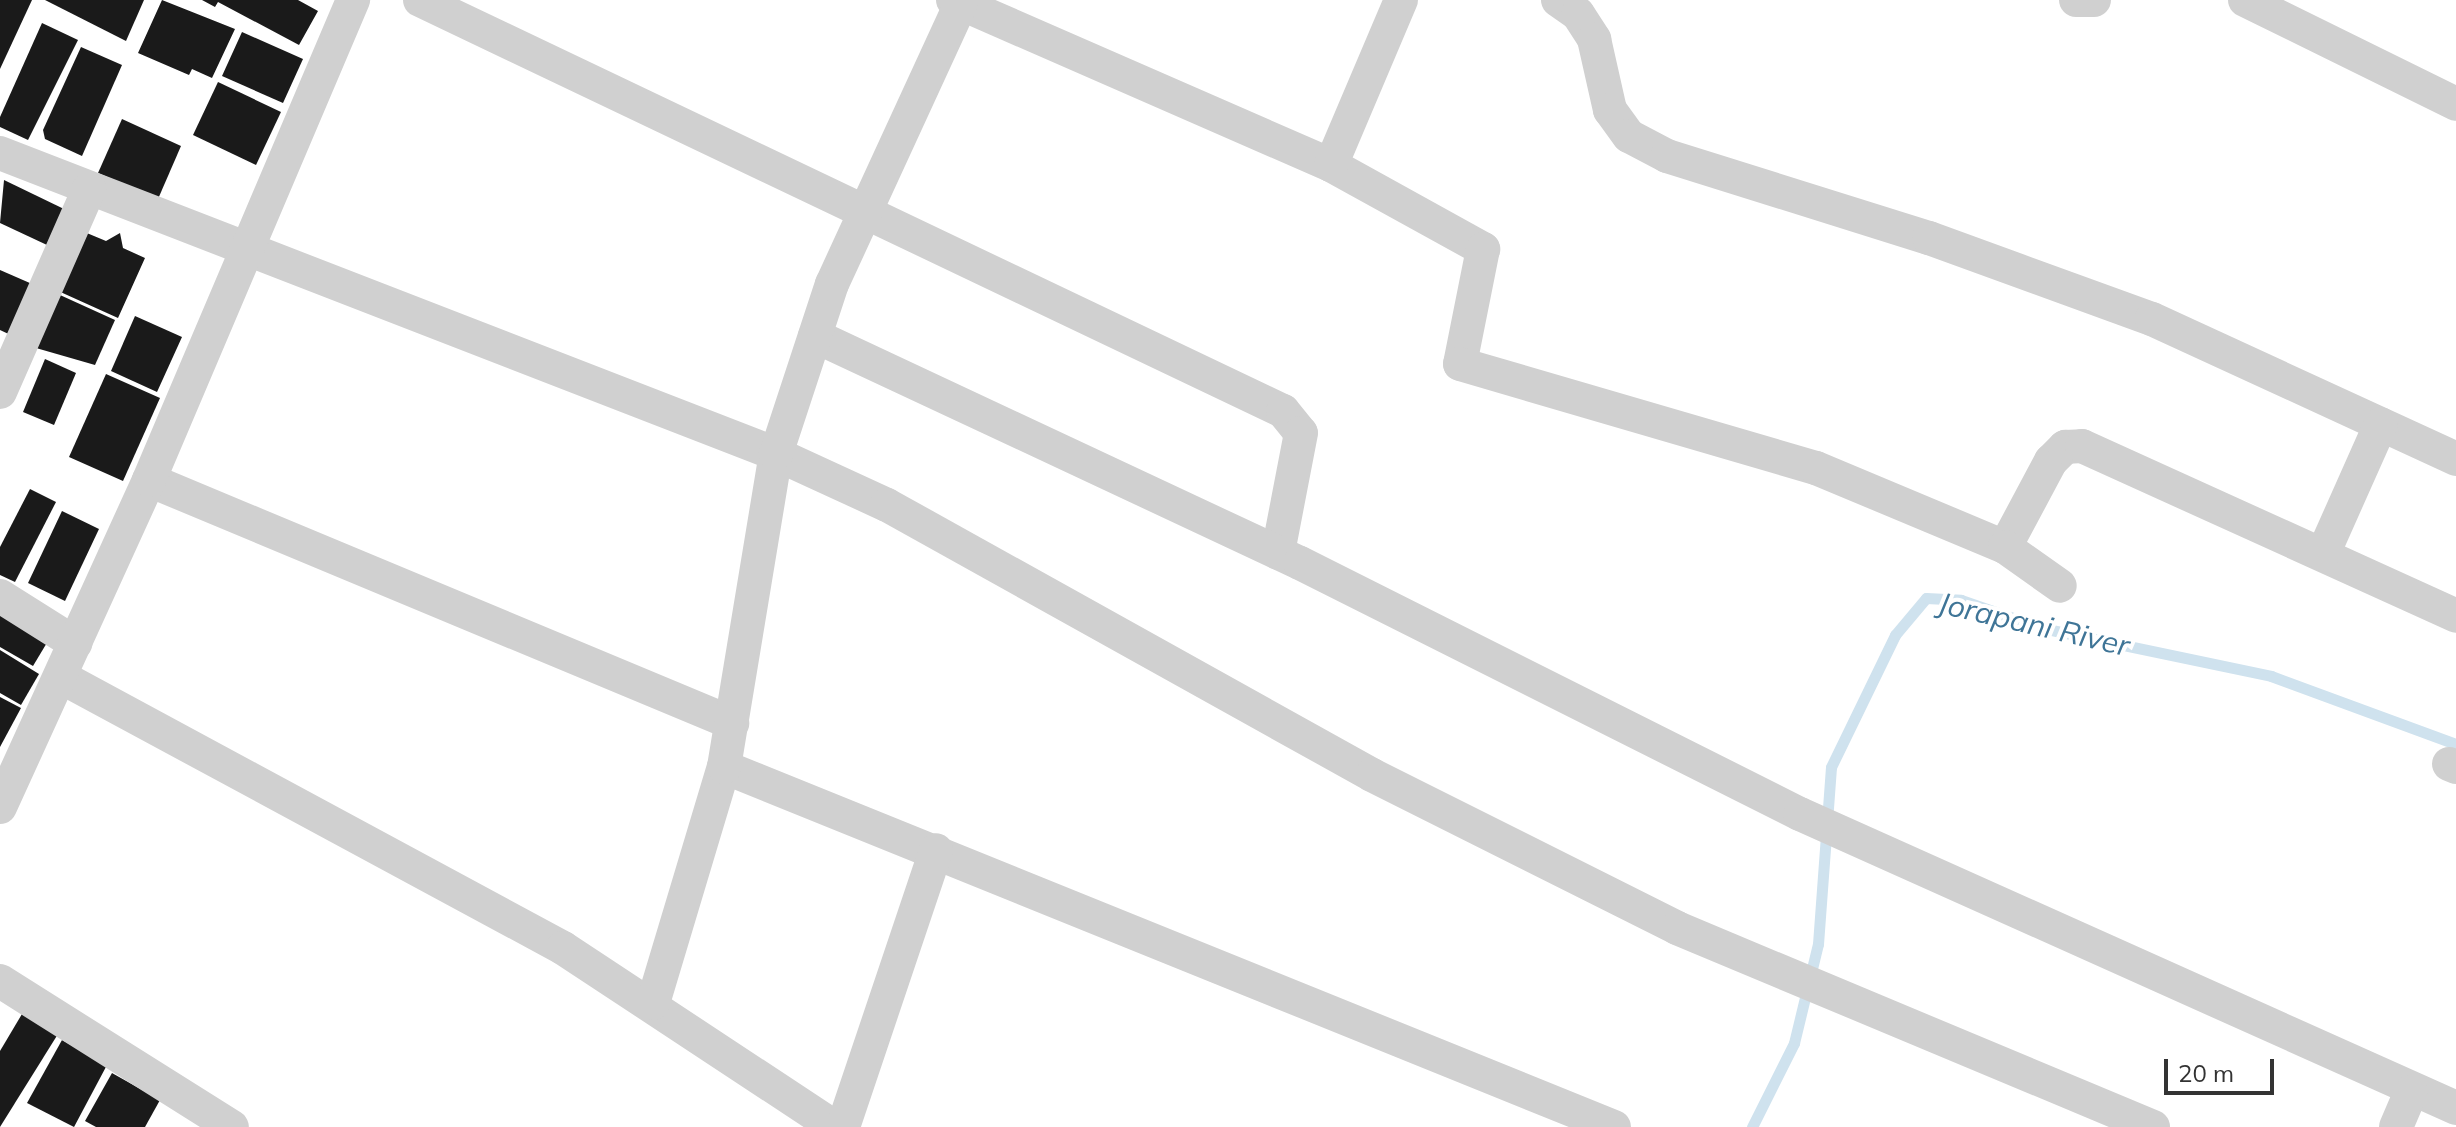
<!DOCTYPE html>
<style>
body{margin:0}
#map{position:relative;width:2456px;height:1127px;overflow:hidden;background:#fff;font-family:Mulish,sans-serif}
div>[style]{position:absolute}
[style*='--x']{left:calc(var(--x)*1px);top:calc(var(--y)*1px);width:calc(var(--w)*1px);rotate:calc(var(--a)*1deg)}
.stream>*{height:11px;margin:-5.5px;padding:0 5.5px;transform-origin:5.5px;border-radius:5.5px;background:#cfe2ee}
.building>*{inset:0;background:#1a1a1a}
.street>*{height:34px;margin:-17px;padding:0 17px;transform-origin:17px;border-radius:17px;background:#d0d0d0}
span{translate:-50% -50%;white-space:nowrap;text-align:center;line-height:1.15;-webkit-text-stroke:8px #fff;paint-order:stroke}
.water-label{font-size:30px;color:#3f7597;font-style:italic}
.scale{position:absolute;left:2164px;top:1059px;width:110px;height:36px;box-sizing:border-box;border:4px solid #333;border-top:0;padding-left:10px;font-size:24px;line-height:28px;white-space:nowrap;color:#333;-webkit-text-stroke:6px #fff;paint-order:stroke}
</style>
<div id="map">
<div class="stream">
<i style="--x:1752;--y:1127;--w:94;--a:-63.4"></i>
<i style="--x:1794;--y:1043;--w:102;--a:-76.4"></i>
<i style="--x:1818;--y:944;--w:177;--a:-85.8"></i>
<i style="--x:1831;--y:767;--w:147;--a:-64.1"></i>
<i style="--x:1895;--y:635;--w:48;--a:-50"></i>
<i style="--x:1926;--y:598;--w:35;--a:3"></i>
<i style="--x:1961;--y:600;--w:86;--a:19.1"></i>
<i style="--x:2042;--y:628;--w:234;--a:11.8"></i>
<i style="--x:2271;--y:676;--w:197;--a:20.2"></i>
</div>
<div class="building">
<i style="clip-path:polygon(0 0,32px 0,0 69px)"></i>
<i style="clip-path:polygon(45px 0,144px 0,126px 41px)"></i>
<i style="clip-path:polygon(162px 0,235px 29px,212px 78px,192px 69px,189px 75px,138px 53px)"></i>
<i style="clip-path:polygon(202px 0,298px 0,318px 11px,299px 45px,218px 2px,215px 7px)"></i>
<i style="clip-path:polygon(42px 23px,78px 40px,28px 140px,0 127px,0 117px)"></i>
<i style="clip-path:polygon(242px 32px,303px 59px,283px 103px,222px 76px)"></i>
<i style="clip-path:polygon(81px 47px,122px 65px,82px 156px,45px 139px,43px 130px)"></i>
<i style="clip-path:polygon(218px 82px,281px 112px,256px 165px,193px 135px)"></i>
<i style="clip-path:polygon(122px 119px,181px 146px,158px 199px,98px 173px)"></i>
<i style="clip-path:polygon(4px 180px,64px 209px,47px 245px,0 223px)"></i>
<i style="clip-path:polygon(82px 231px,106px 241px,120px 233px,123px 248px,145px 258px,118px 318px,56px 290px)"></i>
<i style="clip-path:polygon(0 270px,39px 287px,17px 338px,0 330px)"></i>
<i style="clip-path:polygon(60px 295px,115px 320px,95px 365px,36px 348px)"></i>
<i style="clip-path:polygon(135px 316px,182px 337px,157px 392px,111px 371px)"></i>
<i style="clip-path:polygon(45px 359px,76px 373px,54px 425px,23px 412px)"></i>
<i style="clip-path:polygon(106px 374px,160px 398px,123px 481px,69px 457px)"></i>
<i style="clip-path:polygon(30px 489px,56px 502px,15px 582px,0 575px,0 547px)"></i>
<i style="clip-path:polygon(62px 511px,99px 529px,65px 601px,28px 583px)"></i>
<i style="clip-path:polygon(0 614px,48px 641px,33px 666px,0 647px)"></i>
<i style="clip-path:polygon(0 650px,39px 674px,21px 705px,0 693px)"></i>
<i style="clip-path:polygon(0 697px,21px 708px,0 747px)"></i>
<i style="clip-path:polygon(22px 1014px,58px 1034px,0 1127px,0 1051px)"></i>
<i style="clip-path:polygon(62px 1040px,107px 1065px,74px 1127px,27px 1103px)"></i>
<i style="clip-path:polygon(112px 1073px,160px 1100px,145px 1127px,96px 1127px,85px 1121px)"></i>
</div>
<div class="street">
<i style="--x:420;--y:0;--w:956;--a:25.47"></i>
<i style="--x:1283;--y:411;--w:28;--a:51"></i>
<i style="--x:1301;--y:433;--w:122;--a:100.9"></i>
<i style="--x:953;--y:0;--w:412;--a:23.6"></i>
<i style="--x:1331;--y:165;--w:174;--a:28.9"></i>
<i style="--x:1483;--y:249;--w:117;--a:101.3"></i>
<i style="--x:1460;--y:364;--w:371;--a:16.3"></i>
<i style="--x:1816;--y:468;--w:205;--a:22.7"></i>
<i style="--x:2005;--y:547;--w:98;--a:-61.9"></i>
<i style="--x:2051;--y:461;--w:20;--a:-45"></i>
<i style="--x:2065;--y:447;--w:17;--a:-3"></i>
<i style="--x:2082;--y:446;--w:411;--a:24.4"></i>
<i style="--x:1558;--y:0;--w:24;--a:35"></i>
<i style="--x:1578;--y:14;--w:30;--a:57"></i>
<i style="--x:1594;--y:39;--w:73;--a:77.3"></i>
<i style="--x:1610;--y:110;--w:32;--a:54"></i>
<i style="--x:1629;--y:136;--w:43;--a:27.8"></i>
<i style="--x:1667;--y:156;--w:275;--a:17.4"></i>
<i style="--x:1929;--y:238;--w:237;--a:20"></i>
<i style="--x:2152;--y:319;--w:335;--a:24.7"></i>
<i style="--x:2076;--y:0;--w:18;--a:0"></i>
<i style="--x:2245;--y:0;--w:235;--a:26.2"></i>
<i style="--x:0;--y:153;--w:832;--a:21.2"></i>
<i style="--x:776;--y:454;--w:122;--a:24.7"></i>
<i style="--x:887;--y:505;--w:555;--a:29.1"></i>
<i style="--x:1372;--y:775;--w:341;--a:26.6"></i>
<i style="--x:1677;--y:928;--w:516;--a:22.69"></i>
<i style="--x:1331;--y:165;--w:179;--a:-67"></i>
<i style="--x:815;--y:336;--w:535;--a:25.08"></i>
<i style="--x:1300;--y:563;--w:559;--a:26.66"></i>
<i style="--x:1800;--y:814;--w:719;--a:24.14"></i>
<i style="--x:0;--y:392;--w:222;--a:-66.3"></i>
<i style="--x:149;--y:480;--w:632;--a:22.63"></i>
<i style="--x:2005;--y:547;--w:67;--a:35.3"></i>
<i style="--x:2323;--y:554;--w:142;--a:-66"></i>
<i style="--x:0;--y:596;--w:89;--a:32.1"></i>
<i style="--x:61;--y:677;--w:570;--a:28.36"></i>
<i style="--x:563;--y:948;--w:325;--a:33.4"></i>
<i style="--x:2449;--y:764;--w:8;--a:23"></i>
<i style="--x:724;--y:767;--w:960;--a:22.02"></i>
<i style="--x:0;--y:807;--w:359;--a:-65.5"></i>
<i style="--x:149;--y:480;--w:522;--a:-66.97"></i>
<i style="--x:0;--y:981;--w:274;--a:32.2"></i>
<i style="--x:653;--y:1003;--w:246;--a:-73.3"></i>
<i style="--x:724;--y:767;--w:317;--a:-80.6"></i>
<i style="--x:776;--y:454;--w:179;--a:-71.8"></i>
<i style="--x:832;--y:284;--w:308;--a:-65.3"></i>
<i style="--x:843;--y:1127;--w:292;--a:-71.4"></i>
<i style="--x:2396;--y:1127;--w:38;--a:-67"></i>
</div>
<div class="water-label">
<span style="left:2034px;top:624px;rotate:13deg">Jorapani River</span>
</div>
<div class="scale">20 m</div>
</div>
